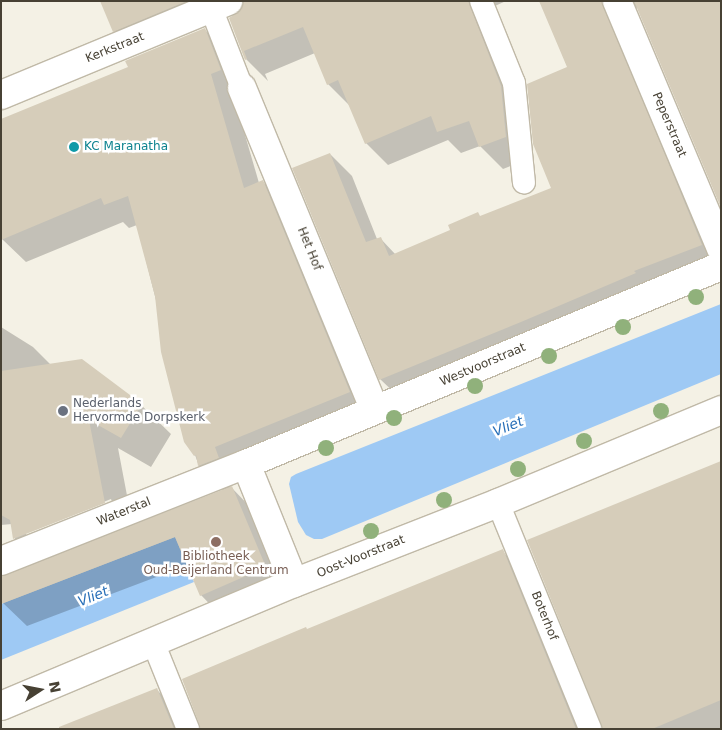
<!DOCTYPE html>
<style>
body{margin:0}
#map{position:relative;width:722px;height:730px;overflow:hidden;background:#f4f1e5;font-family:"DejaVu Sans",sans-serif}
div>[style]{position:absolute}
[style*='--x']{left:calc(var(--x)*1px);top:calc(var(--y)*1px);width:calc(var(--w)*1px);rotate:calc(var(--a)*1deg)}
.water>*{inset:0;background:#9ec9f4}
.shadow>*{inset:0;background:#0003}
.building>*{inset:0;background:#d6cdba}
.roads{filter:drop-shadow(1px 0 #c0b9a7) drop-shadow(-1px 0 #c0b9a7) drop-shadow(0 1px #c0b9a7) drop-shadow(0 -1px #c0b9a7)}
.service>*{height:22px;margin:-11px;padding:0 11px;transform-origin:11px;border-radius:11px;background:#fff}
.pedestrian>*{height:28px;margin:-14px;padding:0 14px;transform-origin:14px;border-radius:14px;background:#fff}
.minor>*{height:28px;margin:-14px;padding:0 14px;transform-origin:14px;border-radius:14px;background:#fff}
.trees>*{width:16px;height:16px;margin:-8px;border-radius:50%;background:#90b17b}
.dots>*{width:14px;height:14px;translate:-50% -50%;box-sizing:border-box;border:2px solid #fff;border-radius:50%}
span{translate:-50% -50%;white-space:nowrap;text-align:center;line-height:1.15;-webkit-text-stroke:5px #fff;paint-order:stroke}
.street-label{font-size:12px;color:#474134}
.culture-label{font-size:12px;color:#0d838f}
.left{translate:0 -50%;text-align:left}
.worship-label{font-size:12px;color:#5b616d}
.education-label{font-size:12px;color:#785e54}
.water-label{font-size:14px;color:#286fb8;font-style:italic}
.frame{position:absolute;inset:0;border:2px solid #474134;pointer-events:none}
.north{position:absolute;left:15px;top:665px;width:50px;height:50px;-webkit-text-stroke:4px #fff;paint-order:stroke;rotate:79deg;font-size:14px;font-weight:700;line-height:20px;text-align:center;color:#474134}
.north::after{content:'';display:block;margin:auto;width:18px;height:22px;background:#474134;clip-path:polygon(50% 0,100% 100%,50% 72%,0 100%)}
</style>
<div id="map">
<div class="water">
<i style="clip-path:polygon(721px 304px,721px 374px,322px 539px,314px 539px,306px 535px,298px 522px,289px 484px,291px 477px,296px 474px)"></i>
<i style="clip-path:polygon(175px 537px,194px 582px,1px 660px,1px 604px)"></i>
</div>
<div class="shadow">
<i style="clip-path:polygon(102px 1px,506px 1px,486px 10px,528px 159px,503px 169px,480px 146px,461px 153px,448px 140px,388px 165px,366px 143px,351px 107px,328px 84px,315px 53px,265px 74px,268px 81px,246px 59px,230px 18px,241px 10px,136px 53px,114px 31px)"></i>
<i style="clip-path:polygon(541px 1px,721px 1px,634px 8px,721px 260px,403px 401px,380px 379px,330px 154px,352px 176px,377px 239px,380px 238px,396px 255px,553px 189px,568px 68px)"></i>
<i style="clip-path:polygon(evenodd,204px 29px,228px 53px,234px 97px,259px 183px,263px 182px,286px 205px,373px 415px,230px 486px,255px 512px,289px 591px,224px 619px,201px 595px,188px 565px,27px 626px,3px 603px,40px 564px,15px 539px,12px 524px,1px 525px,1px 327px,33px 347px,51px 365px,141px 405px,171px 434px,151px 467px,118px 448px,133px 527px,224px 491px,199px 466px,195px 455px,137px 225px,129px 228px,123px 222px,26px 262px,2px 239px,130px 68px,204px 29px,111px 499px,112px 502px,26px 536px,26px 533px,111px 499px)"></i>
<i style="clip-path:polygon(721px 462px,721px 729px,604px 729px)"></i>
<i style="clip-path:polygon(502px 551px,528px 577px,590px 729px,201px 729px,307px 630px)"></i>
<i style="clip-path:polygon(157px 690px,183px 716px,188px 729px,59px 729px)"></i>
</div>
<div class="building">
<i style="clip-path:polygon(100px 1px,187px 1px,113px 32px)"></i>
<i style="clip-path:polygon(243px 1px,468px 1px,501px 86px,506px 137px,479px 147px,469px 121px,437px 132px,431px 116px,365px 144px,338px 80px,327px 85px,303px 27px,244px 51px,247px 59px,245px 60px,229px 18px,240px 11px)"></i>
<i style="clip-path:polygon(539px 1px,602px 1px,702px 245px,634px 271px,636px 273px,521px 322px,379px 380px,292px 168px,330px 153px,366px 242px,381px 237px,389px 256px,450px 230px,448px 225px,478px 212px,480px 216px,551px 188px,533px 144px,527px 84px,567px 67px)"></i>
<i style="clip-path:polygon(634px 1px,721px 1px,721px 208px)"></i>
<i style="clip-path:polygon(205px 28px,221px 70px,211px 74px,244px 188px,263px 180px,350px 392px,215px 447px,219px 458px,198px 466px,196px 455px,194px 456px,184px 442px,161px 352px,155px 296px,128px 196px,104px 205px,101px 198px,1px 240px,1px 119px,128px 67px,125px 61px)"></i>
<i style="clip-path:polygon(82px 359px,142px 404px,121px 438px,89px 420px,105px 503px,13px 539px,10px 520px,1px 515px,1px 371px)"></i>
<i style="clip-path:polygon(721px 461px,721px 700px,652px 729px,603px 729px,527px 540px)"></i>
<i style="clip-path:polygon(232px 486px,266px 567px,200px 596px,175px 537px,1px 604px,1px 576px)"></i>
<i style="clip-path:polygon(503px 549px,576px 729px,201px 729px,182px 679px,306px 627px,307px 629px)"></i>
<i style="clip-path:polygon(157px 688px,174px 729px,59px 729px,59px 727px)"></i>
</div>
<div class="roads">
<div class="service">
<i style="--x:481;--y:1;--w:88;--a:68.1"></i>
<i style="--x:514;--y:83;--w:100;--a:84.3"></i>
<i style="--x:211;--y:8;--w:86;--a:68.8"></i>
<i style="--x:498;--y:503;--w:244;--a:67.8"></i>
<i style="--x:153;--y:642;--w:94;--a:68.1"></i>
</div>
<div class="pedestrian">
<i style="--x:617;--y:1;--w:269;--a:67.2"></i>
<i style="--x:242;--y:88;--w:348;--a:67.6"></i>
</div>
<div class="minor">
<i style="--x:1;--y:95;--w:246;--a:-22.5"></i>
<i style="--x:246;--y:464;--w:128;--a:68"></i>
<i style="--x:1;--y:561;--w:264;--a:-21.6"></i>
<i style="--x:246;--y:464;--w:515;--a:-22.63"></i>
<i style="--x:1;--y:706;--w:318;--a:-22.8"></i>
<i style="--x:294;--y:583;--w:219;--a:-21.4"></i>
<i style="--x:498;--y:503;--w:242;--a:-22.6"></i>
</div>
</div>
<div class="trees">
<i style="left:696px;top:297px"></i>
<i style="left:623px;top:327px"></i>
<i style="left:549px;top:356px"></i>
<i style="left:475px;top:386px"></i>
<i style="left:661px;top:411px"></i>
<i style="left:394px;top:418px"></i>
<i style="left:584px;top:441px"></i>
<i style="left:326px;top:448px"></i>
<i style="left:518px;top:469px"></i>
<i style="left:444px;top:500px"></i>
<i style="left:371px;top:531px"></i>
</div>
<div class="dots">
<i style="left:74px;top:147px;background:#0f9aa8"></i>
<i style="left:63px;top:411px;background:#6b7280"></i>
<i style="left:216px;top:542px;background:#8d6e63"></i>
</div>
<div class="street-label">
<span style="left:115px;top:48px;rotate:-22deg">Kerkstraat</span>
<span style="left:669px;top:125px;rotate:67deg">Peperstraat</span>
<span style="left:309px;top:249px;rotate:68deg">Het Hof</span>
<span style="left:483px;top:365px;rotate:-23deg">Westvoorstraat</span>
<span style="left:124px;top:512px;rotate:-22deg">Waterstal</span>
<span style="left:361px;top:557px;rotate:-22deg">Oost-Voorstraat</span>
<span style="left:544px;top:616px;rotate:68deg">Boterhof</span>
</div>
<div class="culture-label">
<span class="left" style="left:84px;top:147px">KC Maranatha</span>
</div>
<div class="worship-label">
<span class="left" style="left:73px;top:411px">Nederlands<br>Hervormde Dorpskerk</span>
</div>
<div class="education-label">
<span style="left:216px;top:564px">Bibliotheek<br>Oud-Beijerland Centrum</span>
</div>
<div class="water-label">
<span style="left:508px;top:426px;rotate:-22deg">Vliet</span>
<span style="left:93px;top:596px;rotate:-22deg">Vliet</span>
</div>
<div class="frame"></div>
<div class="north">N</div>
</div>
